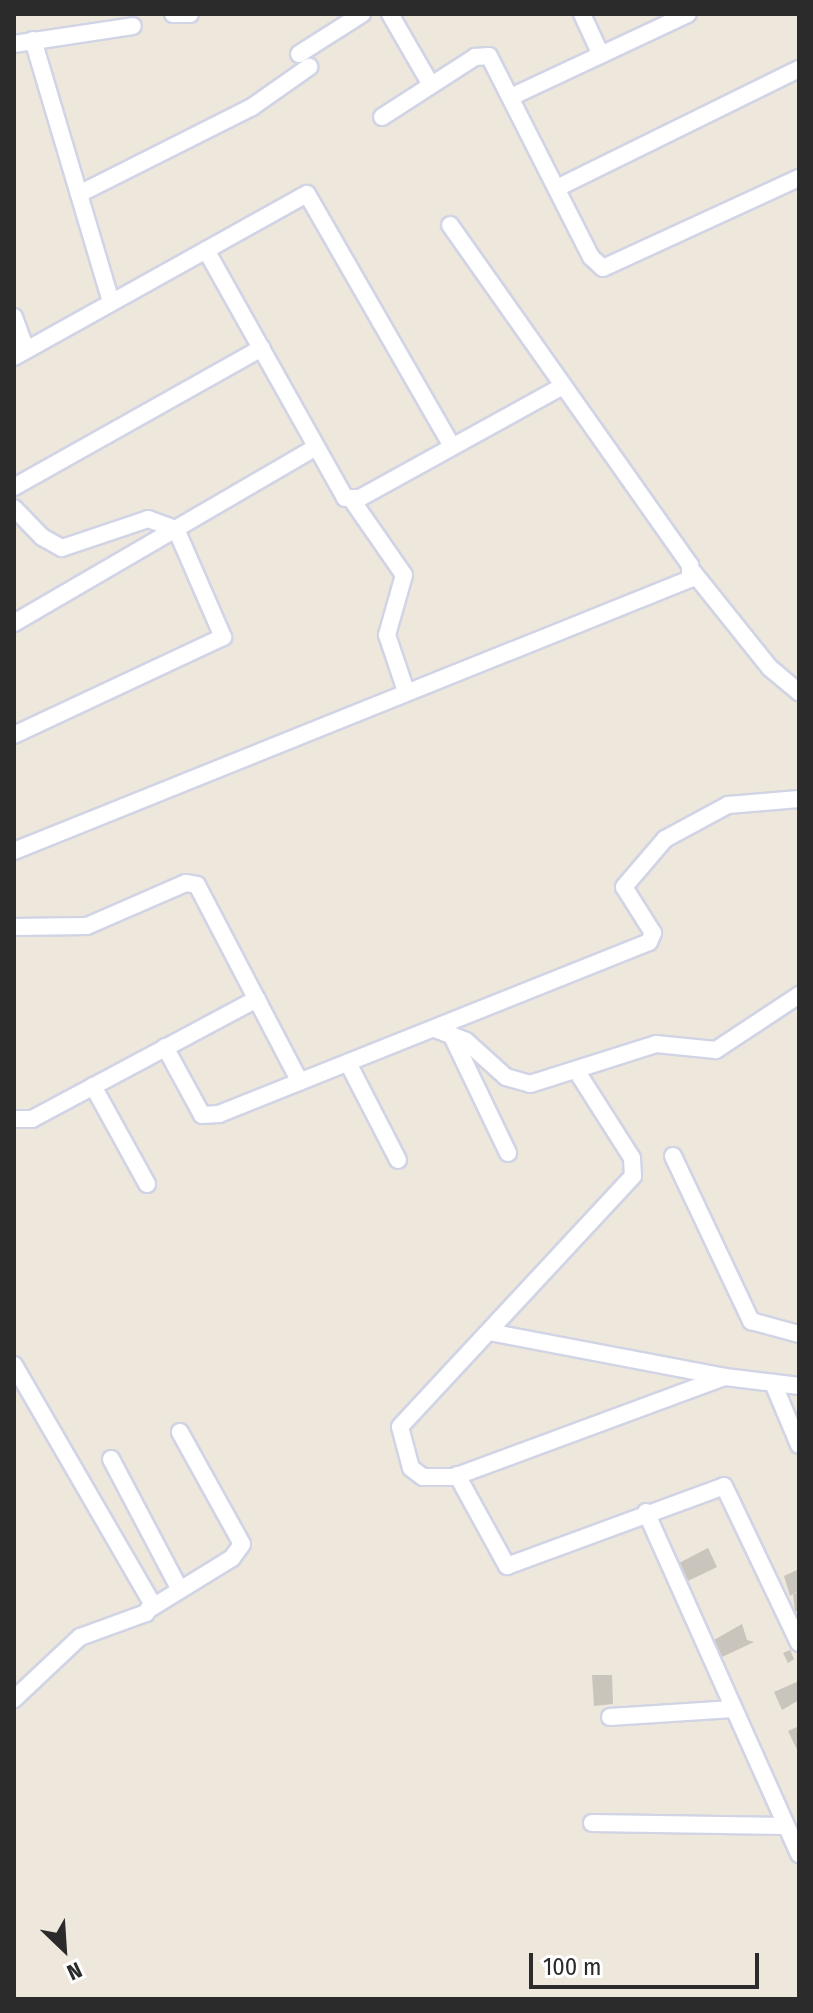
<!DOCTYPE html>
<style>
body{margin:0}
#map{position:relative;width:813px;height:2013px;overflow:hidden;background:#eee7dc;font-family:"Fira Sans Condensed",sans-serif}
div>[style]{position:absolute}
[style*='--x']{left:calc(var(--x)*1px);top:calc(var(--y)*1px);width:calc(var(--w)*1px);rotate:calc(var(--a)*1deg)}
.building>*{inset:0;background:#c9c4bc}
.roads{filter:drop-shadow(2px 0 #d1d4e5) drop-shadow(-2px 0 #d1d4e5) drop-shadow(0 2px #d1d4e5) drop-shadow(0 -2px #d1d4e5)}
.minor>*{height:16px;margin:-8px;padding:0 8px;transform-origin:8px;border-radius:8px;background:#fff}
span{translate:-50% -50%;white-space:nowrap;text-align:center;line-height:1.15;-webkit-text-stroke:7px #fff;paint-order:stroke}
.frame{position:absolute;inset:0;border:16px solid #2b2b2b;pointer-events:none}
.north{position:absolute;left:24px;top:1909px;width:80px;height:80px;-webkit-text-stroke:6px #fff;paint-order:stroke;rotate:155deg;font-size:22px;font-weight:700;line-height:32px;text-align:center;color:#2b2b2b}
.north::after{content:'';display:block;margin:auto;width:28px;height:36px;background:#2b2b2b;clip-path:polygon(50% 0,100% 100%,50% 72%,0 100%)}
.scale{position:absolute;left:529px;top:1953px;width:230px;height:36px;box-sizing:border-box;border:4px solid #2b2b2b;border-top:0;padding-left:10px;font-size:24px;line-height:28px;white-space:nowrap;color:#2b2b2b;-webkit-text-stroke:6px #fff;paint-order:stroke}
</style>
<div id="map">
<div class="building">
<i style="clip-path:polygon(708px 1548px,717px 1567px,688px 1581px,679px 1563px)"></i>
<i style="clip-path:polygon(799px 1569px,799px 1590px,790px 1596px,784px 1576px)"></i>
<i style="clip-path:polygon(799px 1591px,799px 1610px,795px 1612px,793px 1594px)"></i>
<i style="clip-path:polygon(742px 1624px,747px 1640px,754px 1642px,722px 1657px,714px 1640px)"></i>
<i style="clip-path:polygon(790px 1650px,794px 1659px,788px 1663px,783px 1653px)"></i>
<i style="clip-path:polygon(592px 1675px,612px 1675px,613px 1704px,594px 1706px)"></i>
<i style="clip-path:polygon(799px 1681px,799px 1700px,782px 1710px,774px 1692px)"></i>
<i style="clip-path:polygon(799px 1726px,799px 1754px,788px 1731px)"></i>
</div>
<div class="roads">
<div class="minor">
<i style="--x:173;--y:14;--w:17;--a:0"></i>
<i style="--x:390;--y:14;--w:82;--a:60"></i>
<i style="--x:582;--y:14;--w:45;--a:65.1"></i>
<i style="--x:33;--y:40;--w:273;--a:73.4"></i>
<i style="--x:14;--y:44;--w:120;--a:-8.6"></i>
<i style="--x:299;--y:54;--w:75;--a:-32.4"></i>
<i style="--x:513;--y:96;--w:193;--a:-25.1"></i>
<i style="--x:382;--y:117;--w:111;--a:-32.8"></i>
<i style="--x:475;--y:57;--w:14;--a:-4"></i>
<i style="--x:489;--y:56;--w:225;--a:63.1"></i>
<i style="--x:591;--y:257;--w:16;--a:43"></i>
<i style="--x:603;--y:268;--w:216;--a:-24.7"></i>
<i style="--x:557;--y:188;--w:270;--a:-26.2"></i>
<i style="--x:79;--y:194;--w:194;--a:-26.7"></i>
<i style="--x:252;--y:107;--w:70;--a:-35.1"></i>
<i style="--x:206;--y:250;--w:284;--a:60.7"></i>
<i style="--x:345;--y:498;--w:15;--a:0"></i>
<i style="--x:360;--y:498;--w:232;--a:-28.9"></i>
<i style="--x:14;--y:317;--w:35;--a:70"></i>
<i style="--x:14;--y:357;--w:335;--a:-29.1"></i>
<i style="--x:307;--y:194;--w:291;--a:60.1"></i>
<i style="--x:14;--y:487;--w:284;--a:-29.3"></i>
<i style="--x:352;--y:500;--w:91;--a:55.3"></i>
<i style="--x:404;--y:575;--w:62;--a:105.8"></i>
<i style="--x:387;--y:635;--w:59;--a:71.3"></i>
<i style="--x:14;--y:508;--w:40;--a:46"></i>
<i style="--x:42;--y:537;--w:23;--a:29"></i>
<i style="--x:62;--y:548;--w:91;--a:-18.6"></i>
<i style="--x:148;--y:519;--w:30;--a:20"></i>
<i style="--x:176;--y:529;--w:118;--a:66.5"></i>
<i style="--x:223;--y:637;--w:231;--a:154.9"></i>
<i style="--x:693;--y:572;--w:123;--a:51.3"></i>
<i style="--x:770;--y:668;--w:38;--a:40"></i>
<i style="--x:14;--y:623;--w:348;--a:-30.2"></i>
<i style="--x:14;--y:851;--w:729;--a:-21.92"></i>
<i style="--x:690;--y:579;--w:14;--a:-90"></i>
<i style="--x:690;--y:565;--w:416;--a:-125.2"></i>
<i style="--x:14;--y:927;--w:73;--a:-0.8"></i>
<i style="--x:87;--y:926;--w:108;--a:-23.5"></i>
<i style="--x:186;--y:883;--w:11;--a:10"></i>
<i style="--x:197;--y:885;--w:222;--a:62.4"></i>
<i style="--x:435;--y:1029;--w:33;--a:21"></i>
<i style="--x:466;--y:1041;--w:54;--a:42"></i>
<i style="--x:506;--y:1077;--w:25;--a:16"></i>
<i style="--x:530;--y:1084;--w:132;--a:-17.6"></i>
<i style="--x:656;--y:1044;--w:60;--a:5.7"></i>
<i style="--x:716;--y:1050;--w:100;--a:-33.5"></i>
<i style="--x:451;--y:1034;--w:132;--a:64.4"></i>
<i style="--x:165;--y:1047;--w:77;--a:61.4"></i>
<i style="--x:202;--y:1115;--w:17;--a:-3"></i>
<i style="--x:219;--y:1114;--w:463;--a:-21.8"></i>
<i style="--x:649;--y:942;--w:10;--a:-66"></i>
<i style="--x:653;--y:933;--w:54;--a:-122.2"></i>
<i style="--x:624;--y:887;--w:63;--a:-49.5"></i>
<i style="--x:665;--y:839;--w:72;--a:-28.4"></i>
<i style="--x:728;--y:805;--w:71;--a:-4.8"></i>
<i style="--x:348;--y:1063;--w:109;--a:62.7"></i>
<i style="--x:576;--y:1070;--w:104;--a:57.5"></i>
<i style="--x:632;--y:1158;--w:18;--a:87"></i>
<i style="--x:633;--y:1176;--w:342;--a:132.9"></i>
<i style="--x:400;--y:1427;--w:42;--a:75"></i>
<i style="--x:411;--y:1468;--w:15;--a:37"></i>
<i style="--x:423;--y:1477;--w:31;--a:0"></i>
<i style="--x:454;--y:1477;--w:289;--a:-20.3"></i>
<i style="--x:93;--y:1086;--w:112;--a:61.1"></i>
<i style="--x:14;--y:1119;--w:18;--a:0"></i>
<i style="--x:32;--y:1119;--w:255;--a:-28.1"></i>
<i style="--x:673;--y:1156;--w:183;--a:64.7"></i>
<i style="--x:751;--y:1321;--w:50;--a:15.2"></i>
<i style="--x:489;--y:1332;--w:240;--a:10.8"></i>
<i style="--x:725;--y:1377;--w:75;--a:6.9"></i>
<i style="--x:14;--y:1365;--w:275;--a:59.9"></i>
<i style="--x:152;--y:1603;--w:12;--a:121"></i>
<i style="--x:146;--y:1613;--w:70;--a:160"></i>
<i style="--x:80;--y:1637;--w:91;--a:136.8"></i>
<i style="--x:773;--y:1383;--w:67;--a:67.2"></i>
<i style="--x:111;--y:1459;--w:148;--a:62.2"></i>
<i style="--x:457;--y:1475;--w:104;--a:61.2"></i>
<i style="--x:507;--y:1566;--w:231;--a:-20.2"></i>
<i style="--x:724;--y:1486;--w:174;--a:64.5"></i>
<i style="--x:646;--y:1512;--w:375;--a:65.9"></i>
<i style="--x:151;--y:1608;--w:95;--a:-31.7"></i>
<i style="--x:232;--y:1558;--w:17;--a:-54"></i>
<i style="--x:242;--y:1544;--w:128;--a:-119"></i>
<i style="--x:610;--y:1717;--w:123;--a:-3.7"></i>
<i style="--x:592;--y:1823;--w:193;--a:0.9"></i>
</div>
</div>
<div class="frame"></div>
<div class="north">N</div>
<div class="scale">100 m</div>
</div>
